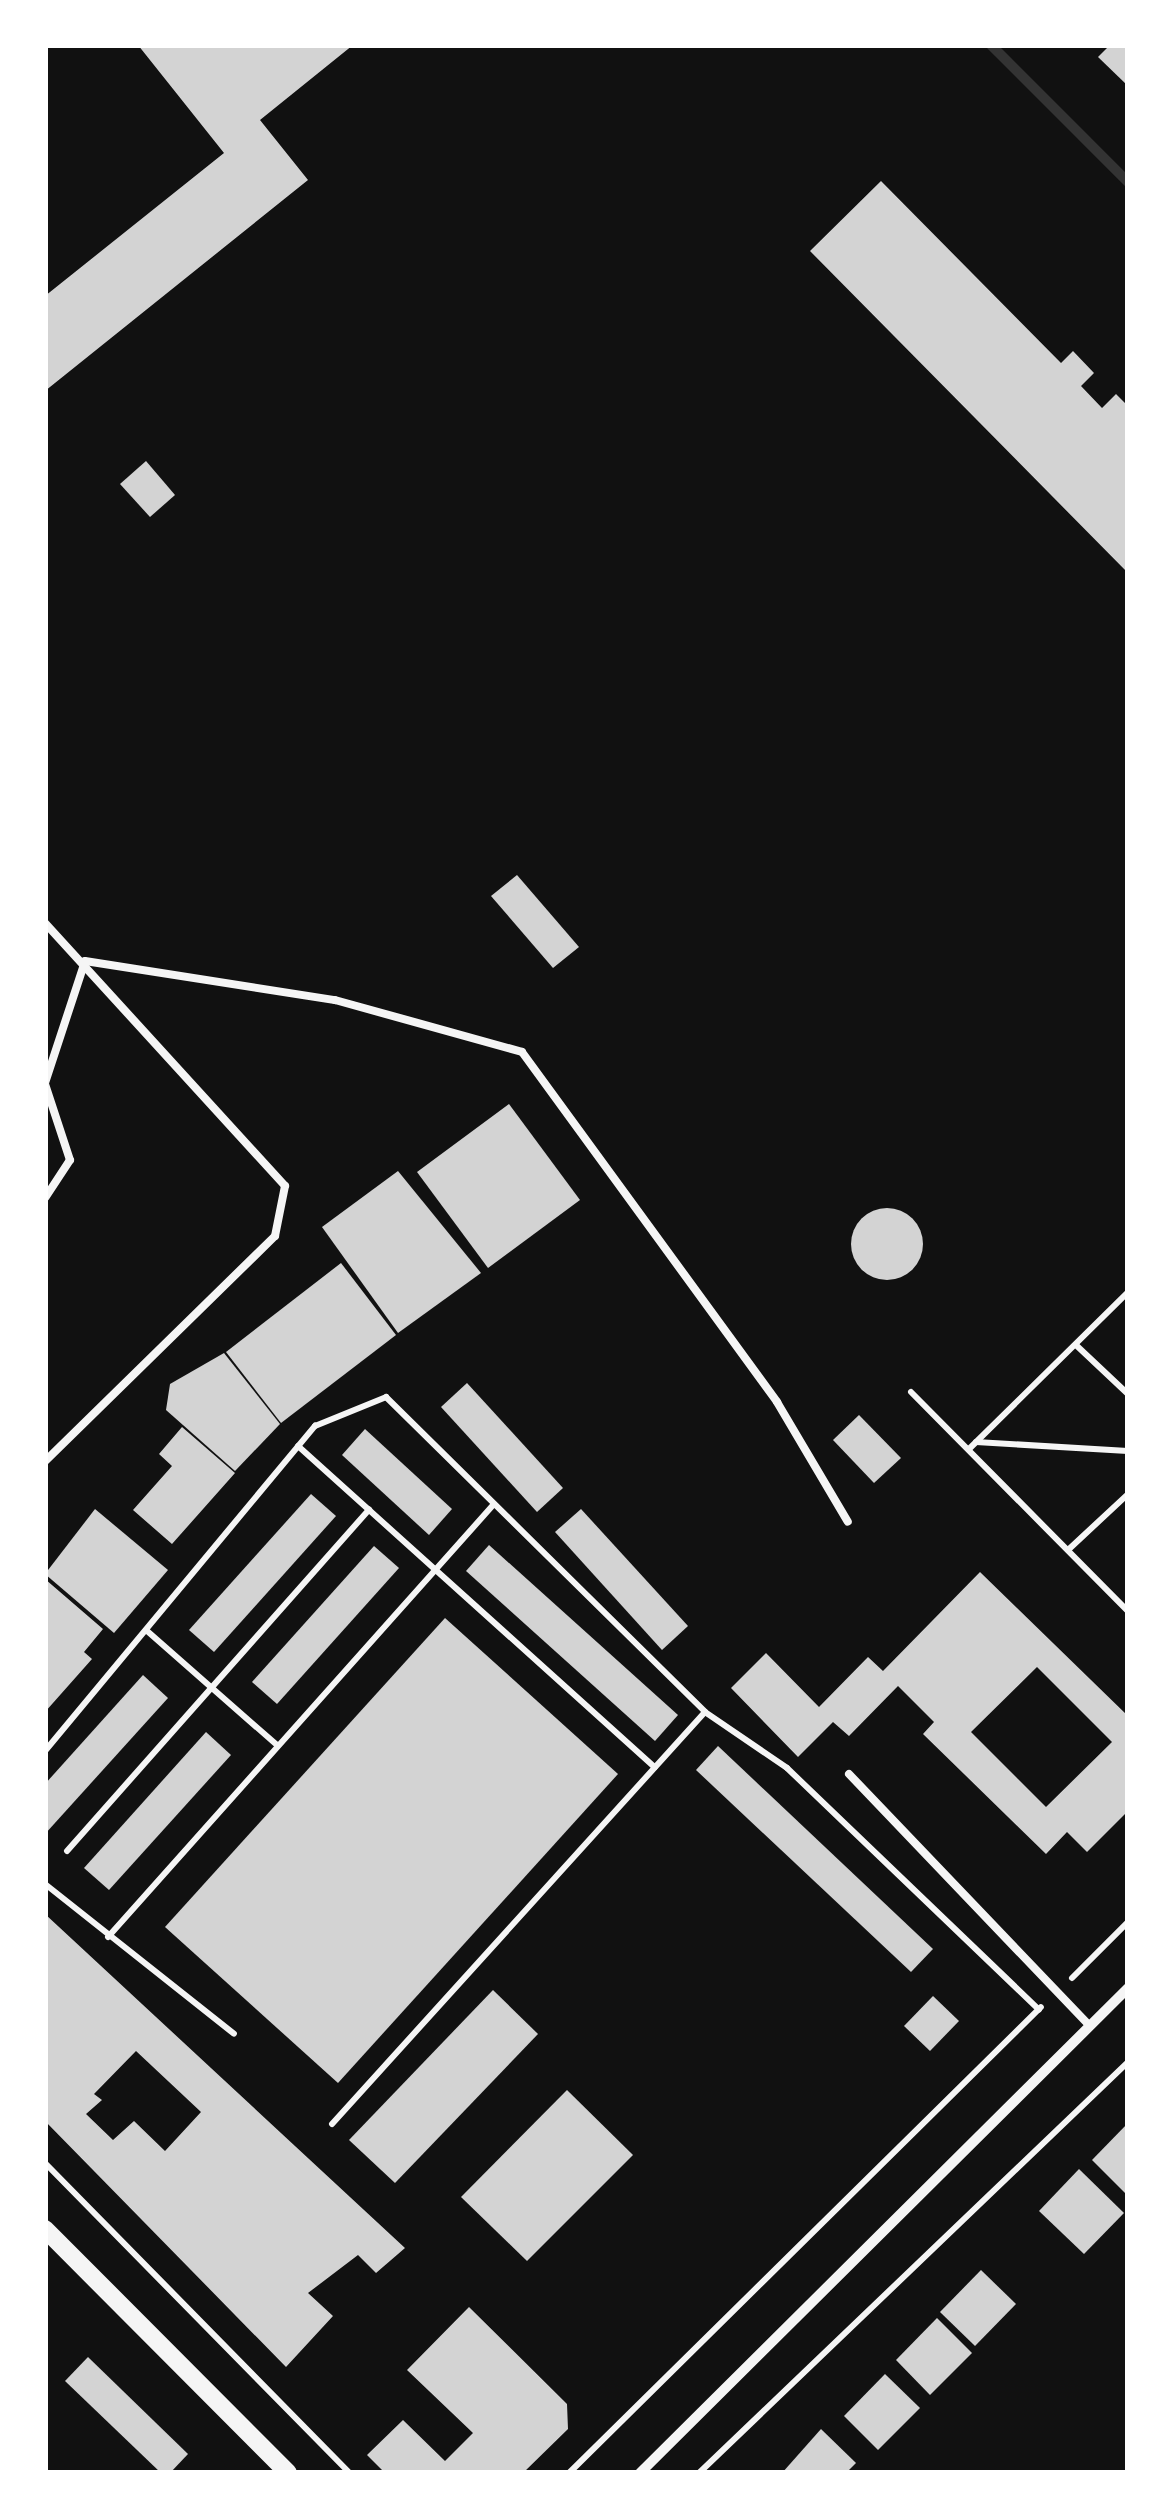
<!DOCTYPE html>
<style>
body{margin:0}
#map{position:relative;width:1173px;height:2518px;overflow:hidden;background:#111;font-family:Barlow,sans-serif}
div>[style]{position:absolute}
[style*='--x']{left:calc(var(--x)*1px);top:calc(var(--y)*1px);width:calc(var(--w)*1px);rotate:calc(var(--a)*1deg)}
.stream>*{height:10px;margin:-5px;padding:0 5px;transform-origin:5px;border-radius:5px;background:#333}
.building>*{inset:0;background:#d3d3d3}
.round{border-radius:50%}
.path>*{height:6px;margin:-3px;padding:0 3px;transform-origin:3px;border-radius:3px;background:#f5f5f5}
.service>*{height:8px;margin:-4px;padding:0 4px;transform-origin:4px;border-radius:4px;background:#f5f5f5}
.minor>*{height:10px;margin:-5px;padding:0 5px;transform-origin:5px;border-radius:5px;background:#f5f5f5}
.tertiary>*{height:18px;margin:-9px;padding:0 9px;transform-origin:9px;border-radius:9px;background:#f5f5f5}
span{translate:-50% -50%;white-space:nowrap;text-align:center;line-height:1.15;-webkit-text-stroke:8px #fff;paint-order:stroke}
.frame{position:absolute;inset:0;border:48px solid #fff;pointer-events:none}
</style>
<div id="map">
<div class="stream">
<i style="--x:991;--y:45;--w:194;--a:45"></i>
</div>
<div class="building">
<i style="clip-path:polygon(138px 45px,353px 45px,260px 120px,308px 180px,45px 391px,45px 296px,224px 153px)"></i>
<i style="clip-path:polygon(1110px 45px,1128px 45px,1128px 86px,1098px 57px)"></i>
<i style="clip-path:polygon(881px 181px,1061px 363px,1073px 351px,1094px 373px,1081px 386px,1102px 408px,1116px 394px,1128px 406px,1128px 573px,810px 251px)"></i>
<i style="clip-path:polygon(146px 461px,175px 495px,150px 517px,120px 484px)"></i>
<i style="clip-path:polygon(517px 875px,579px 947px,553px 968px,491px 896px)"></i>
<i style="clip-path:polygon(509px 1104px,580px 1200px,488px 1268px,417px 1172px)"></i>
<i style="clip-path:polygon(398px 1171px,481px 1273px,398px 1333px,322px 1227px)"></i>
<i class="round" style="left:851px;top:1208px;width:72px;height:72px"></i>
<i style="clip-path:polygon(341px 1263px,396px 1335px,281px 1423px,226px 1352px)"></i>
<i style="clip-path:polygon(224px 1353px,280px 1424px,235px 1471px,166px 1410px,170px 1384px)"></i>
<i style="clip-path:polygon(467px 1383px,563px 1488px,537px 1512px,441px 1407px)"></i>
<i style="clip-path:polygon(859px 1415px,901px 1458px,874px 1483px,833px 1440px)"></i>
<i style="clip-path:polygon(182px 1427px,235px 1473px,172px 1544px,133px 1510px,172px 1466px,159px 1454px)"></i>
<i style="clip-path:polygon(365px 1429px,452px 1509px,429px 1535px,342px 1455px)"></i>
<i style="clip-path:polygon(311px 1494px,336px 1516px,214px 1652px,189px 1630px)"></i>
<i style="clip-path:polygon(95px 1509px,168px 1570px,114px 1633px,45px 1574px)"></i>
<i style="clip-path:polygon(581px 1509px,688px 1626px,662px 1650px,555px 1532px)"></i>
<i style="clip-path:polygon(489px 1545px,678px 1715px,655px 1741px,466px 1571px)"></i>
<i style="clip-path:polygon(374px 1546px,399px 1568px,277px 1704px,252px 1682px)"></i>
<i style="clip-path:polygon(evenodd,980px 1572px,1128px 1716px,1128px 1811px,1087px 1852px,1067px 1832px,1046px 1854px,923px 1734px,934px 1722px,898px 1686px,849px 1736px,833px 1722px,798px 1757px,731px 1688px,766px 1653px,819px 1707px,868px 1657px,883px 1671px,980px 1572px,1037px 1667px,1112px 1742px,1046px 1807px,971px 1732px,1037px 1667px)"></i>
<i style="clip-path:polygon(45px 1579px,103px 1629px,84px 1652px,92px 1659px,45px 1712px)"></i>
<i style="clip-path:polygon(445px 1618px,618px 1774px,338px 2083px,165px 1927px)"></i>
<i style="clip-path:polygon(143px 1675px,168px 1698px,45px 1834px,45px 1784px)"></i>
<i style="clip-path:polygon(206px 1732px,231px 1755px,109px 1890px,84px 1868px)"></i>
<i style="clip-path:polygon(718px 1746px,933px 1949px,911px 1972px,696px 1770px)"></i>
<i style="clip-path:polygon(evenodd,45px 1914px,405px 2248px,376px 2273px,358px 2255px,308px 2293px,333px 2316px,286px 2367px,45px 2121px,45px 1914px,136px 2051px,201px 2112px,165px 2151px,134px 2121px,113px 2140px,86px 2114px,102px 2100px,94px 2094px,136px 2051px)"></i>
<i style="clip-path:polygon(493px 1990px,538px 2034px,395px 2183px,349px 2140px)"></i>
<i style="clip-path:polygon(933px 1996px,959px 2021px,930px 2051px,904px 2026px)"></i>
<i style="clip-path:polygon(567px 2090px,633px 2155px,527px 2261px,461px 2197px)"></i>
<i style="clip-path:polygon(1128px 2123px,1128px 2196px,1092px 2160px)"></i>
<i style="clip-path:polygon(1079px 2169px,1124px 2213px,1084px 2254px,1039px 2211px)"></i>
<i style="clip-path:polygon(981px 2270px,1016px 2304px,975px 2346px,940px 2312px)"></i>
<i style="clip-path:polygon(469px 2307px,567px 2404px,568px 2429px,523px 2473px,385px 2473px,367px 2455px,403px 2420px,445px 2461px,473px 2433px,407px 2370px)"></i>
<i style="clip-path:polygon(937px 2318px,972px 2353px,930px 2395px,896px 2360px)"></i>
<i style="clip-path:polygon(88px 2357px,188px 2454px,170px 2473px,161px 2473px,65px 2381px)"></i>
<i style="clip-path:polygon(885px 2374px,920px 2408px,878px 2450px,844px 2416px)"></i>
<i style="clip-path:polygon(821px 2429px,856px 2463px,846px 2473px,782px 2473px)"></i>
</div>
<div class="path">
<i style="--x:1077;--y:1346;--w:70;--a:43.3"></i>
<i style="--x:911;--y:1392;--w:308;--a:45.3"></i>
<i style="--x:976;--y:1442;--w:152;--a:3.4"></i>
<i style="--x:298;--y:1446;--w:480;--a:42"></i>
<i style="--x:969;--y:1449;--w:223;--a:-44.6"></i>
<i style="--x:1068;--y:1550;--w:82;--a:-43"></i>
<i style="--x:146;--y:1630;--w:174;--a:41.3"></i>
<i style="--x:45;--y:1751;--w:423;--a:-50.3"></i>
<i style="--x:315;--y:1426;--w:77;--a:-22.2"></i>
<i style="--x:386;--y:1397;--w:448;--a:44.6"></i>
<i style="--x:705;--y:1712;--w:99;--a:34.3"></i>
<i style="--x:787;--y:1768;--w:349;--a:43.8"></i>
<i style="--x:67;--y:1851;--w:456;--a:-48.5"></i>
<i style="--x:45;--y:1884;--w:241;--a:38.4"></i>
<i style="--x:108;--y:1937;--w:580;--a:-48.28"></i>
<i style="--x:1072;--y:1978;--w:79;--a:-45"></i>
<i style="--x:332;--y:2124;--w:556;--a:-47.84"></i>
<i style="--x:45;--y:2163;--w:435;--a:45.5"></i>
<i style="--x:569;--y:2473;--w:663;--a:-44.63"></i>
<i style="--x:699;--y:2473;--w:594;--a:-43.77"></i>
</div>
<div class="service">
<i style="--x:45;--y:923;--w:356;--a:47.6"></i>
<i style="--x:285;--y:1186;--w:51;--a:101.3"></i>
<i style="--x:275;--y:1236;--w:322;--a:135.6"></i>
<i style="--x:45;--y:1083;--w:128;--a:-71.8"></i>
<i style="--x:85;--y:961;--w:253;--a:8.9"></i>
<i style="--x:335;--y:1000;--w:194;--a:15.5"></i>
<i style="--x:522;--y:1052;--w:433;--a:53.9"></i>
<i style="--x:777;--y:1402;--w:139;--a:59.4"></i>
<i style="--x:45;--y:1084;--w:80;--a:71.8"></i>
<i style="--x:70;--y:1160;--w:45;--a:123.3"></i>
<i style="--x:849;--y:1774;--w:349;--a:46.3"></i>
</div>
<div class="minor">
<i style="--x:640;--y:2473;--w:688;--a:-44.82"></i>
</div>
<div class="tertiary">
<i style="--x:45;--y:2229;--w:344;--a:45.1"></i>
</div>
<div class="frame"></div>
</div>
